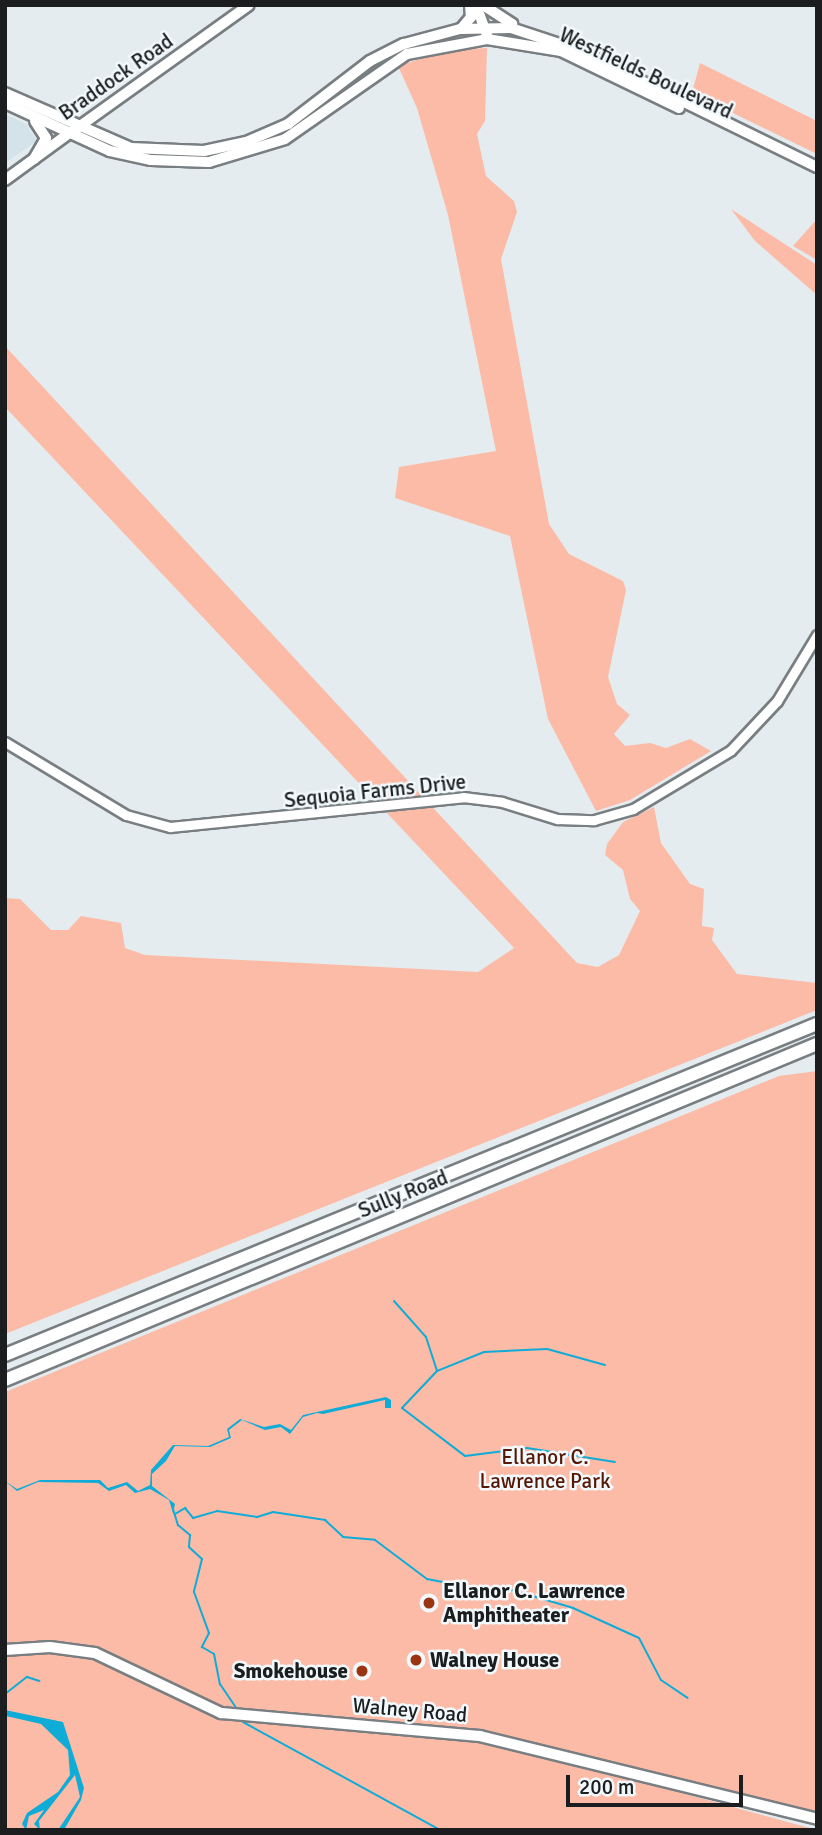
<!DOCTYPE html>
<style>
body{margin:0}
#map{position:relative;width:822px;height:1835px;overflow:hidden;background:#e5ecef;font-family:Signika,sans-serif}
div>[style]{position:absolute}
[style*='--x']{left:calc(var(--x)*1px);top:calc(var(--y)*1px);width:calc(var(--w)*1px);rotate:calc(var(--a)*1deg)}
.built>*{inset:0;background:#d3e3e9}
.green>*{inset:0;background:#fcbba7}
.water>*{inset:0;background:#0facd8}
.stream>*{height:2px;margin:-1px;padding:0 1px;transform-origin:1px;border-radius:1px;background:#0facd8}
.roads{filter:drop-shadow(2px 0 #787e81) drop-shadow(-2px 0 #787e81) drop-shadow(0 2px #787e81) drop-shadow(0 -2px #787e81)}
.tertiary>*{height:9px;margin:-4.5px;padding:0 4.5px;transform-origin:4.5px;border-radius:4.5px;background:#fff}
.secondary>*{height:10px;margin:-5px;padding:0 5px;transform-origin:5px;border-radius:5px;background:#fff}
.primary>*{height:10px;margin:-5px;padding:0 5px;transform-origin:5px;border-radius:5px;background:#fff}
.motorway>*{height:12px;margin:-6px;padding:0 6px;transform-origin:6px;border-radius:6px;background:#fff}
.dots>*{width:19px;height:19px;translate:-50% -50%;box-sizing:border-box;border:4px solid #f2f9fc;border-radius:50%}
span{translate:-50% -50%;white-space:nowrap;text-align:center;line-height:1.15;-webkit-text-stroke:5px #f2f9fc;paint-order:stroke}
.street-label{font-size:21px;color:#1b1d1e}
.park-label{font-size:21px;color:#561804}
.poi-label{font-size:21px;color:#1b1d1e;font-weight:700}
.left{translate:0 -50%;text-align:left}
.right{translate:-100% -50%;text-align:right}
.frame{position:absolute;inset:0;border:7px solid #1b1d1e;pointer-events:none}
.scale{position:absolute;left:566px;top:1775px;width:177px;height:32px;box-sizing:border-box;border:4px solid #1b1d1e;border-top:0;padding-left:9px;font-size:21px;line-height:24px;white-space:nowrap;color:#1b1d1e;-webkit-text-stroke:5px #f2f9fc;paint-order:stroke}
</style>
<div id="map">
<div class="built">
<i style="clip-path:polygon(5px 114px,26px 124px,37px 141px,5px 163px)"></i>
</div>
<div class="green">
<i style="clip-path:polygon(487px 48px,485px 121px,477px 134px,486px 176px,514px 201px,517px 212px,501px 259px,549px 524px,569px 554px,623px 581px,626px 590px,608px 677px,617px 704px,630px 715px,614px 734px,625px 746px,650px 743px,666px 748px,690px 739px,711px 751px,630px 800px,596px 811px,548px 719px,510px 536px,395px 498px,399px 467px,496px 451px,448px 215px,417px 108px,398px 66px,448px 50px)"></i>
<i style="clip-path:polygon(700px 63px,817px 121px,817px 154px,692px 93px)"></i>
<i style="clip-path:polygon(731px 209px,817px 265px,817px 295px,755px 241px)"></i>
<i style="clip-path:polygon(817px 219px,817px 260px,793px 246px)"></i>
<i style="clip-path:polygon(5px 346px,577px 963px,598px 967px,619px 955px,640px 911px,630px 899px,623px 870px,605px 855px,607px 844px,623px 822px,654px 807px,661px 843px,690px 884px,704px 889px,702px 926px,714px 928px,712px 940px,737px 974px,817px 983px,817px 1010px,5px 1334px,5px 898px,20px 899px,51px 930px,68px 930px,81px 916px,121px 923px,125px 948px,145px 955px,478px 972px,514px 948px,5px 407px)"></i>
<i style="clip-path:polygon(817px 1071px,817px 1816px,485px 1734px,220px 1710px,97px 1650px,5px 1648px,5px 1392px,779px 1076px)"></i>
<i style="clip-path:polygon(61px 1652px,114px 1665px,209px 1715px,507px 1745px,817px 1830px,5px 1830px,5px 1654px)"></i>
</div>
<div class="water">
<i style="clip-path:polygon(386px 1397px,391px 1400px,391px 1408px,402px 1408px,385px 1408px,385px 1400px,323px 1414px,317px 1413px,303px 1417px,290px 1434px,281px 1427px,265px 1430px,242px 1420px,229px 1430px,231px 1438px,210px 1447px,175px 1446px,166px 1461px,152px 1474px,152px 1486px,175px 1504px,173px 1513px,169px 1500px,150px 1489px,135px 1493px,126px 1485px,109px 1491px,98px 1483px,38px 1482px,17px 1491px,5px 1481px,17px 1489px,40px 1480px,100px 1480px,108px 1488px,127px 1482px,138px 1491px,150px 1485px,151px 1470px,173px 1445px,208px 1446px,229px 1437px,227px 1429px,240px 1419px,264px 1427px,280px 1424px,291px 1430px,303px 1415px)"></i>
<i style="clip-path:polygon(5px 1710px,63px 1722px,84px 1788px,81px 1800px,64px 1830px,58px 1830px,80px 1797px,75px 1775px,39px 1821px,40px 1830px,34px 1824px,44px 1810px,29px 1816px,26px 1830px,22px 1824px,27px 1813px,58px 1792px,70px 1775px,68px 1750px,41px 1724px,6px 1716px)"></i>
</div>
<div class="stream">
<i style="--x:394;--y:1301;--w:48;--a:48.4"></i>
<i style="--x:426;--y:1337;--w:35;--a:72"></i>
<i style="--x:605;--y:1365;--w:60;--a:-164.6"></i>
<i style="--x:547;--y:1349;--w:63;--a:177.3"></i>
<i style="--x:484;--y:1352;--w:51;--a:158"></i>
<i style="--x:437;--y:1371;--w:51;--a:133.4"></i>
<i style="--x:402;--y:1408;--w:79;--a:37.3"></i>
<i style="--x:465;--y:1456;--w:63;--a:-7.4"></i>
<i style="--x:527;--y:1448;--w:89;--a:9"></i>
<i style="--x:173;--y:1509;--w:17;--a:73"></i>
<i style="--x:178;--y:1525;--w:16;--a:40"></i>
<i style="--x:190;--y:1535;--w:12;--a:95"></i>
<i style="--x:189;--y:1547;--w:18;--a:43"></i>
<i style="--x:202;--y:1559;--w:34;--a:104"></i>
<i style="--x:194;--y:1592;--w:44;--a:69.9"></i>
<i style="--x:209;--y:1633;--w:16;--a:117"></i>
<i style="--x:202;--y:1647;--w:14;--a:30"></i>
<i style="--x:214;--y:1654;--w:31;--a:79"></i>
<i style="--x:220;--y:1684;--w:29;--a:56"></i>
<i style="--x:175;--y:1514;--w:12;--a:-31"></i>
<i style="--x:185;--y:1508;--w:13;--a:51"></i>
<i style="--x:193;--y:1518;--w:25;--a:-16"></i>
<i style="--x:217;--y:1511;--w:40;--a:8.5"></i>
<i style="--x:257;--y:1517;--w:17;--a:-17"></i>
<i style="--x:273;--y:1512;--w:53;--a:8.7"></i>
<i style="--x:325;--y:1520;--w:25;--a:43"></i>
<i style="--x:343;--y:1537;--w:32;--a:5"></i>
<i style="--x:375;--y:1540;--w:65;--a:36.9"></i>
<i style="--x:427;--y:1579;--w:75;--a:10.7"></i>
<i style="--x:501;--y:1593;--w:11;--a:-15"></i>
<i style="--x:512;--y:1590;--w:64;--a:16.4"></i>
<i style="--x:573;--y:1608;--w:72;--a:24.4"></i>
<i style="--x:639;--y:1638;--w:47;--a:62.4"></i>
<i style="--x:661;--y:1680;--w:32;--a:34"></i>
<i style="--x:5;--y:1694;--w:28;--a:-38"></i>
<i style="--x:27;--y:1677;--w:13;--a:18"></i>
<i style="--x:243;--y:1722;--w:225;--a:28.7"></i>
</div>
<div class="roads">
<div class="tertiary">
<i style="--x:5;--y:742;--w:141;--a:31.1"></i>
<i style="--x:126;--y:815;--w:46;--a:15.3"></i>
<i style="--x:170;--y:827;--w:295;--a:-5.8"></i>
<i style="--x:463;--y:797;--w:39;--a:7"></i>
<i style="--x:502;--y:802;--w:58;--a:17.2"></i>
<i style="--x:557;--y:819;--w:37;--a:2"></i>
<i style="--x:594;--y:820;--w:41;--a:-15.8"></i>
<i style="--x:633;--y:809;--w:114;--a:-31"></i>
<i style="--x:731;--y:750;--w:67;--a:-46.8"></i>
<i style="--x:777;--y:701;--w:77;--a:-58.8"></i>
</div>
<div class="secondary">
<i style="--x:476;--y:5;--w:32;--a:70"></i>
<i style="--x:5;--y:180;--w:78;--a:-36.1"></i>
<i style="--x:5;--y:1650;--w:45;--a:-3.8"></i>
<i style="--x:50;--y:1647;--w:45;--a:7.6"></i>
<i style="--x:95;--y:1653;--w:140;--a:25.5"></i>
<i style="--x:221;--y:1713;--w:260;--a:5.1"></i>
<i style="--x:480;--y:1736;--w:347;--a:13.8"></i>
</div>
<div class="primary">
<i style="--x:483;--y:5;--w:35;--a:33"></i>
<i style="--x:461;--y:29;--w:16;--a:-50"></i>
<i style="--x:471;--y:17;--w:12;--a:-95"></i>
<i style="--x:5;--y:93;--w:137;--a:23.6"></i>
<i style="--x:131;--y:148;--w:73;--a:2.4"></i>
<i style="--x:204;--y:151;--w:43;--a:-12.1"></i>
<i style="--x:246;--y:142;--w:46;--a:-23.2"></i>
<i style="--x:288;--y:124;--w:103;--a:-37.5"></i>
<i style="--x:370;--y:61;--w:38;--a:-27"></i>
<i style="--x:404;--y:44;--w:58;--a:-15"></i>
<i style="--x:460;--y:29;--w:51;--a:-1.1"></i>
<i style="--x:511;--y:28;--w:71;--a:18.2"></i>
<i style="--x:578;--y:50;--w:266;--a:26.1"></i>
<i style="--x:5;--y:103;--w:115;--a:24.6"></i>
<i style="--x:110;--y:151;--w:42;--a:12.4"></i>
<i style="--x:151;--y:160;--w:58;--a:2"></i>
<i style="--x:209;--y:162;--w:79;--a:-16.8"></i>
<i style="--x:285;--y:139;--w:149;--a:-34.9"></i>
<i style="--x:407;--y:54;--w:81;--a:-10.6"></i>
<i style="--x:487;--y:39;--w:75;--a:9.2"></i>
<i style="--x:561;--y:51;--w:131;--a:25.8"></i>
<i style="--x:73;--y:131;--w:216;--a:-35.6"></i>
<i style="--x:34;--y:159;--w:24;--a:-60"></i>
<i style="--x:46;--y:138;--w:20;--a:-123"></i>
</div>
<div class="motorway">
<i style="--x:5;--y:1355;--w:877;--a:-22.18"></i>
<i style="--x:5;--y:1380;--w:879;--a:-22.48"></i>
</div>
</div>
<div class="dots">
<i style="left:429px;top:1603px;background:#9b3411"></i>
<i style="left:416px;top:1660px;background:#9b3411"></i>
<i style="left:362px;top:1671px;background:#9b3411"></i>
</div>
<div class="street-label">
<span style="left:646px;top:73px;rotate:25deg">Westfields Boulevard</span>
<span style="left:116px;top:77px;rotate:-35deg">Braddock Road</span>
<span style="left:375px;top:791px;rotate:-6deg">Sequoia Farms Drive</span>
<span style="left:403px;top:1194px;rotate:-22deg">Sully Road</span>
<span style="left:410px;top:1710px;rotate:5deg">Walney Road</span>
</div>
<div class="park-label">
<span style="left:545px;top:1469px">Ellanor C.<br>Lawrence Park</span>
</div>
<div class="poi-label">
<span class="left" style="left:443px;top:1603px">Ellanor C. Lawrence<br>Amphitheater</span>
<span class="left" style="left:430px;top:1660px">Walney House</span>
<span class="right" style="left:348px;top:1671px">Smokehouse</span>
</div>
<div class="frame"></div>
<div class="scale">200 m</div>
</div>
